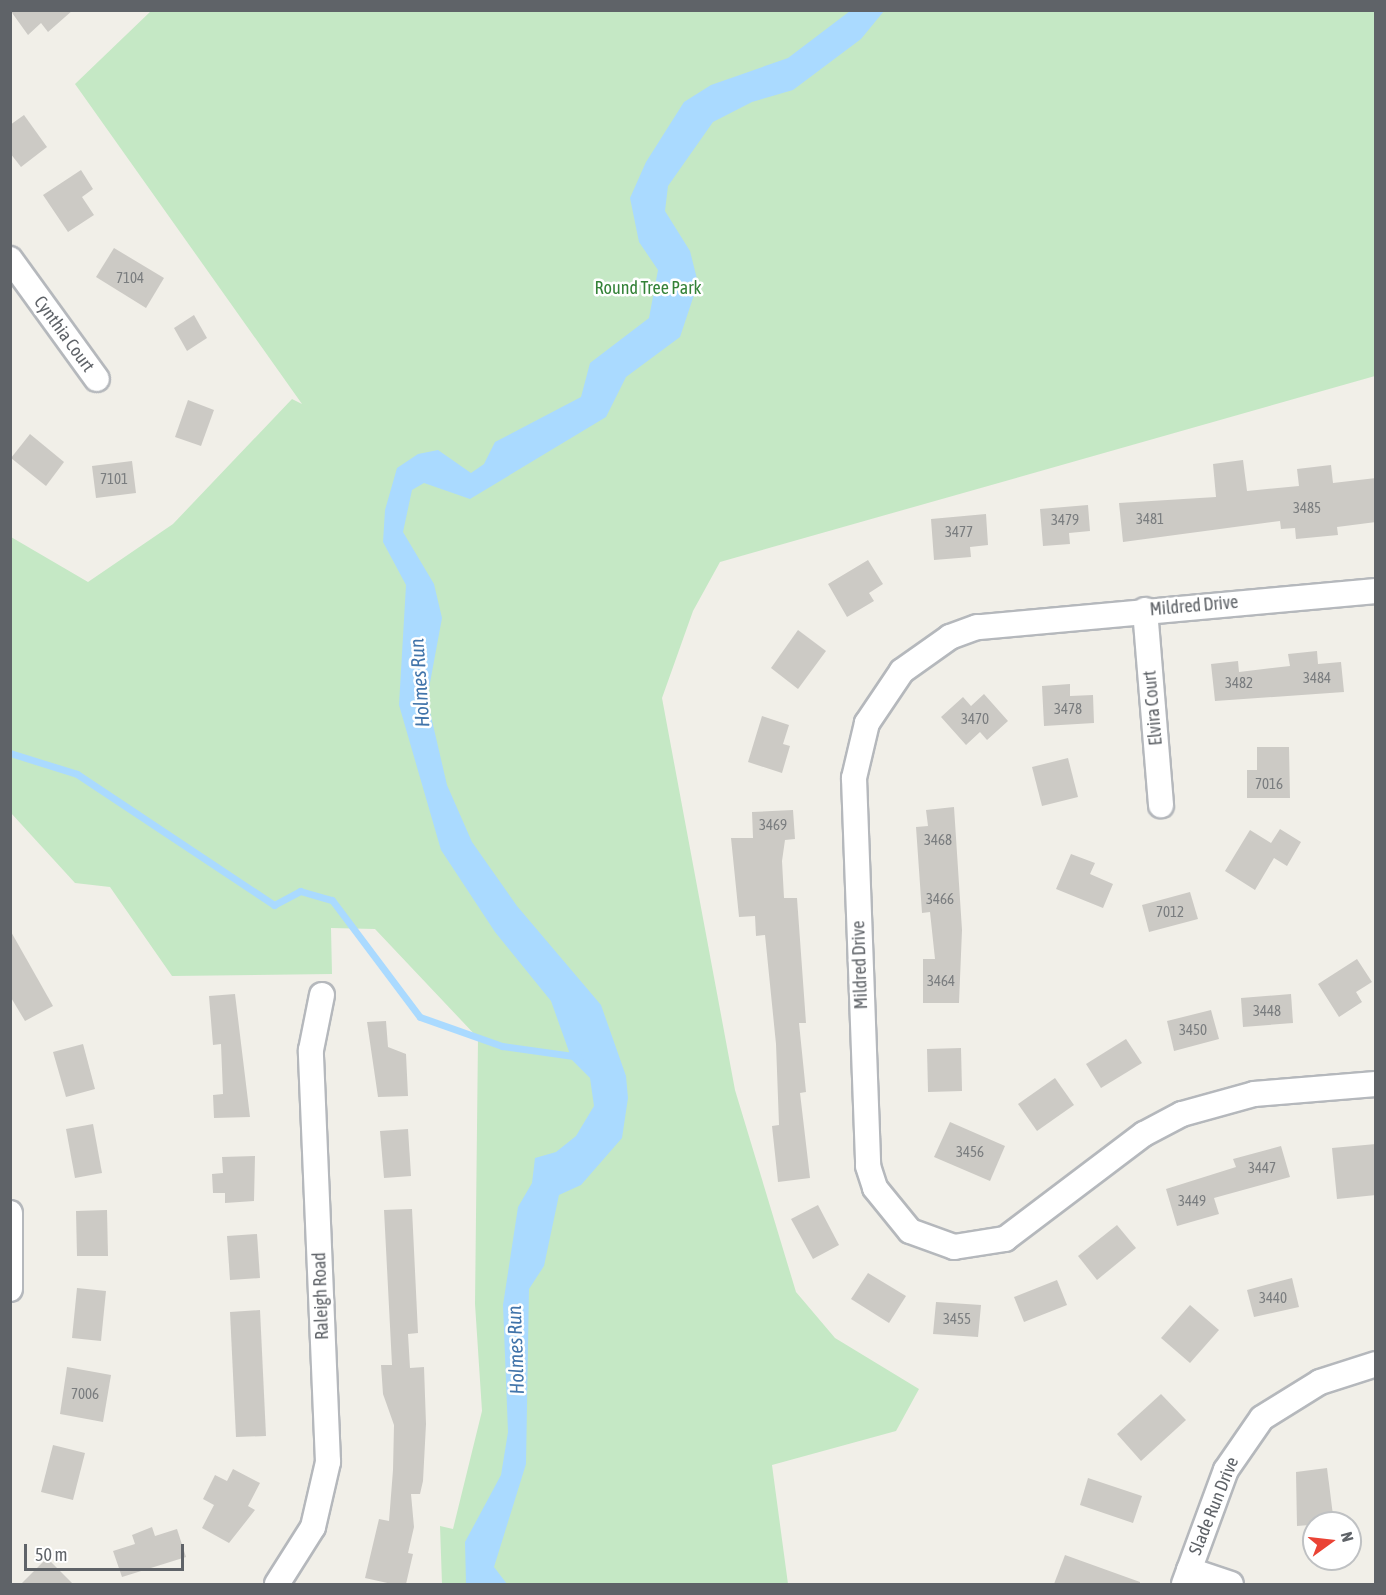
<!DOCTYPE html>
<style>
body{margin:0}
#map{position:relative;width:1386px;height:1595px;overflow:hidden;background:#f1efe8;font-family:"Asap Condensed",sans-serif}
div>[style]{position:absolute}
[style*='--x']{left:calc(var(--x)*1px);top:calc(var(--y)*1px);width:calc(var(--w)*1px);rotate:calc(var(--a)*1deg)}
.green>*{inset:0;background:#c5e8c5}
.water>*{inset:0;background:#aadaff}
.stream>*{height:7px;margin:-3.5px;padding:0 3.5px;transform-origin:3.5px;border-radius:3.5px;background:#aadaff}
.building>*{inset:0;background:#cccac5}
.roads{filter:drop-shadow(2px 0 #b5b8bc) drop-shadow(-2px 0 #b5b8bc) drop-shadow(0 2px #b5b8bc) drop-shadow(0 -2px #b5b8bc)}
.street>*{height:24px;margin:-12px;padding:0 12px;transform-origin:12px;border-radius:12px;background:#fff}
span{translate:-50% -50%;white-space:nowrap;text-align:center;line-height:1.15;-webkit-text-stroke:5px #fff;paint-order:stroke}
.number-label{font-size:15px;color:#7a7d7f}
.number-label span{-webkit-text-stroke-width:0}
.park-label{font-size:18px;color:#348238}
.street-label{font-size:18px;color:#5f6368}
.water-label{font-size:20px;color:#4174aa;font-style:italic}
.frame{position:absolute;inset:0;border:12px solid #5f6368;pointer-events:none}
.north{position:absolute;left:1302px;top:1511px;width:60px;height:60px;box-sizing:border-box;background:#fff;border:2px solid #bfc1c3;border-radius:50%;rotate:75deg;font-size:16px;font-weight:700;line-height:24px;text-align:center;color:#5f6368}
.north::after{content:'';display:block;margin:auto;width:21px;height:27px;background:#ea4335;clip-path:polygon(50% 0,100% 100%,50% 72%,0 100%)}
.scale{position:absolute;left:24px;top:1544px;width:160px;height:27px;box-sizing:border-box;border:3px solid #5f6368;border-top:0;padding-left:8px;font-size:18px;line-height:21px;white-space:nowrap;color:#5f6368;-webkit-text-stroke:4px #fff;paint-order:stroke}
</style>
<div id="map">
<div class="green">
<i style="clip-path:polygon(151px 11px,1375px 11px,1375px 376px,720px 562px,693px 611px,662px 698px,735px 1090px,796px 1292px,835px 1338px,919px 1389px,896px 1431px,772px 1465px,788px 1584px,442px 1584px,440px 1526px,453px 1529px,482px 1411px,475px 1304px,478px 1038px,375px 929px,331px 928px,332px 974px,172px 976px,110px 887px,75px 883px,11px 813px,11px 537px,88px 582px,173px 524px,292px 399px,302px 404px,75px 84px)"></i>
</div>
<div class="water">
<i style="clip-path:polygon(850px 11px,884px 11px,861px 39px,793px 90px,752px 102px,713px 122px,668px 186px,665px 211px,690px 251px,698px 283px,680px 337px,626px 377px,606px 417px,470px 499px,424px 483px,412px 490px,403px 532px,434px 584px,442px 618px,427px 699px,447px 785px,472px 842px,517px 906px,601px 1005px,626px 1076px,628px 1098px,622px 1138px,581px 1185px,559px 1195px,544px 1266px,529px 1289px,526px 1464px,494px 1567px,507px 1584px,466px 1584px,465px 1542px,501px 1475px,508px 1432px,503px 1305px,518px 1207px,532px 1183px,535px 1158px,556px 1152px,576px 1136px,594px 1106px,590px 1078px,572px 1060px,551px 1001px,495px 932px,441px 850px,399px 705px,406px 585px,383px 542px,385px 510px,397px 468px,418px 454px,438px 450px,471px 473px,484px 464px,495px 442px,581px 397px,590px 363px,649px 318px,658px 270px,639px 242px,630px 198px,646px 162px,684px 102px,711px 85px,788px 58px)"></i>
</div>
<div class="stream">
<i style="--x:10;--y:753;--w:70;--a:17.4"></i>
<i style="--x:77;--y:774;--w:237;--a:33.6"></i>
<i style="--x:274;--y:905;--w:30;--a:-28"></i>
<i style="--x:300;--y:891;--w:33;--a:16"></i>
<i style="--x:332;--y:900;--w:146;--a:53.1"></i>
<i style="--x:420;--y:1017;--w:87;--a:19.5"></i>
<i style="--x:502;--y:1046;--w:79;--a:8"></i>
</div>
<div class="building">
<i style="clip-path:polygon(10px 10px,73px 10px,48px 32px,41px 23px,28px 35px)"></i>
<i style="clip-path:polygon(24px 115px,47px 147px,21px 167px,10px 153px,10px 125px)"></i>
<i style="clip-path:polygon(81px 170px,93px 189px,82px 197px,94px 215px,68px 232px,43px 195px)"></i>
<i style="clip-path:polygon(114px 248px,164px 278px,146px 308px,96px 277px)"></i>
<i style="clip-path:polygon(194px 315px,207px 338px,187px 351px,174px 328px)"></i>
<i style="clip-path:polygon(188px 400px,214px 410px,201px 446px,175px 437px)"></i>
<i style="clip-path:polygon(30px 434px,64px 462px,46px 486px,11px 458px)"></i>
<i style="clip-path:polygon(1243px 460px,1247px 491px,1299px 486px,1297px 469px,1331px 465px,1333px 483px,1376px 478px,1376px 522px,1337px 527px,1338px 535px,1296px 539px,1295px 528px,1281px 529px,1280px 521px,1123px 542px,1119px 503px,1216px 497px,1213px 464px)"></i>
<i style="clip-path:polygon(132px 461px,136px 493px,96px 498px,92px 466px)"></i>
<i style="clip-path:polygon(1088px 505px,1090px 531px,1069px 533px,1070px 544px,1043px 546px,1040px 509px)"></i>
<i style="clip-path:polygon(986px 514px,988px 545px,970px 547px,971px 557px,934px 560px,931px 519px)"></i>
<i style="clip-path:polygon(868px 560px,883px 584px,869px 593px,874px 601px,847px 617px,828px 584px)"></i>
<i style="clip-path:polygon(798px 630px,826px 651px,798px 689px,771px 668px)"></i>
<i style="clip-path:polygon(1317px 651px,1318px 664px,1341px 662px,1344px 692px,1215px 701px,1211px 664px,1238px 661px,1239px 672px,1290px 666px,1288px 654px)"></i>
<i style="clip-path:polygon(1070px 684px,1070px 696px,1093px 695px,1094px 723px,1044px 726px,1042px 686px)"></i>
<i style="clip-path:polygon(984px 694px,1008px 721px,987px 740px,980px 732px,966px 745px,941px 717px,963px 697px,971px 706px)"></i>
<i style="clip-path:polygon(762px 716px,789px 725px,783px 744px,790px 746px,782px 773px,748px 762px)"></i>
<i style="clip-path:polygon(1257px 747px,1289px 747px,1290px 798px,1247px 798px,1247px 770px,1257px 770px)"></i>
<i style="clip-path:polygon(1068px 758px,1078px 797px,1042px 806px,1032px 767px)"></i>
<i style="clip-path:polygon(954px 807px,962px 930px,959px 1003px,923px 1003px,923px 959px,935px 959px,930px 912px,922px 913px,916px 827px,928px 826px,926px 810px)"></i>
<i style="clip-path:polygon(793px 810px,795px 839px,785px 840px,782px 861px,784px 898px,797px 898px,806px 1023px,799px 1023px,806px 1092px,800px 1093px,810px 1178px,778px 1182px,772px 1126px,779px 1125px,776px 1044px,765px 935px,756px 936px,755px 916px,739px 917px,731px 838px,753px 838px,752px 812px)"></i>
<i style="clip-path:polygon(1280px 829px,1301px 842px,1287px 866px,1274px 858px,1255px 890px,1225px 871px,1250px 830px,1271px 843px)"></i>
<i style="clip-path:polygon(1071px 854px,1095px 863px,1090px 874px,1113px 884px,1103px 908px,1056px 889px)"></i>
<i style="clip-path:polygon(1190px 892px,1198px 919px,1149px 932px,1142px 905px)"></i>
<i style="clip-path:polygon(10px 930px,53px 1006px,25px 1021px,10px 996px)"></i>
<i style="clip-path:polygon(1357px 959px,1372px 982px,1356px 992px,1362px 1002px,1339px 1017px,1318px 984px)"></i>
<i style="clip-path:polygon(235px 994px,250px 1117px,214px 1118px,213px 1095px,223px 1094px,221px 1044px,213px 1045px,209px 996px)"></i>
<i style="clip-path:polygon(1291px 994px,1293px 1023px,1243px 1027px,1241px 998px)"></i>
<i style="clip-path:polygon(1211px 1010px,1219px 1039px,1174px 1051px,1167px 1021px)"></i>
<i style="clip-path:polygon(386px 1021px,388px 1047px,406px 1054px,408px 1096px,378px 1097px,367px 1022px)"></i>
<i style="clip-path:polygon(1126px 1039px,1142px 1063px,1101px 1088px,1086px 1064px)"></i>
<i style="clip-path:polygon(83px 1044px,95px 1089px,66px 1097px,53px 1052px)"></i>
<i style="clip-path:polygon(961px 1048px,962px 1091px,928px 1092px,927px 1049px)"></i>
<i style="clip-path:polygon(1055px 1078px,1074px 1105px,1037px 1131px,1018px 1104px)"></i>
<i style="clip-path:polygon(950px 1122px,1005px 1146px,990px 1181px,934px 1157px)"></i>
<i style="clip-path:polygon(93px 1124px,102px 1173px,75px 1178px,66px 1129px)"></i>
<i style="clip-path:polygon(408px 1129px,411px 1176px,384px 1178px,380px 1131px)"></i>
<i style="clip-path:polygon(1376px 1144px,1376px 1195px,1337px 1199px,1332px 1148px)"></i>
<i style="clip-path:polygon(1281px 1146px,1290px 1177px,1214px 1198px,1219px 1214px,1177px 1226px,1166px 1189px,1236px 1167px,1233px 1159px)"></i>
<i style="clip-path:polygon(255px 1156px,254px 1201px,225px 1203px,225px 1193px,213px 1193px,212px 1174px,223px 1173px,222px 1157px)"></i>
<i style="clip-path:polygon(818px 1205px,839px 1245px,813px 1259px,791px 1219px)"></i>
<i style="clip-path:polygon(412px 1209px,418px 1333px,408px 1334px,410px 1368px,424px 1367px,426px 1424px,423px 1481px,420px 1494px,411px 1494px,414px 1527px,408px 1553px,413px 1554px,406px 1584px,392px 1584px,365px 1578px,379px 1519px,389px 1521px,393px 1470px,394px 1425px,383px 1394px,381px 1365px,392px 1365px,384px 1210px)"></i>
<i style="clip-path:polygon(107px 1210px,108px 1256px,77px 1256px,76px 1211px)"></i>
<i style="clip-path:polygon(1117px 1225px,1136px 1248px,1097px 1280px,1078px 1256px)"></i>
<i style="clip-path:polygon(257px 1234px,260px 1278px,230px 1280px,227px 1236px)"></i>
<i style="clip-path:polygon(868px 1273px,906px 1296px,889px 1323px,851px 1299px)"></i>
<i style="clip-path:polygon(1292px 1278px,1299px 1307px,1254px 1317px,1247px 1290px)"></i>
<i style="clip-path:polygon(1057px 1280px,1067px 1305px,1024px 1322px,1014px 1297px)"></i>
<i style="clip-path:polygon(77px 1288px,106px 1291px,101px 1341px,72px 1338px)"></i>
<i style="clip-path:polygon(936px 1302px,981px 1305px,978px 1337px,933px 1334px)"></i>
<i style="clip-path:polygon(1190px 1305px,1219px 1330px,1190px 1363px,1161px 1338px)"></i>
<i style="clip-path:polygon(260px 1310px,266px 1436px,236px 1437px,230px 1312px)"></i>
<i style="clip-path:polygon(67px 1367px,111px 1375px,103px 1422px,60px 1414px)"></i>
<i style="clip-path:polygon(1161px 1394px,1186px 1420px,1141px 1461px,1117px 1434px)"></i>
<i style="clip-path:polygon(53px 1445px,85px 1453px,73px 1500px,41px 1492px)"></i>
<i style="clip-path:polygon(1327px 1468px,1334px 1523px,1297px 1526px,1296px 1472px)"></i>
<i style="clip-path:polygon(233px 1469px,260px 1483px,248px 1506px,255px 1510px,229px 1543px,202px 1528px,214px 1505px,203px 1499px,215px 1475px,227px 1481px)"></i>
<i style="clip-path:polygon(1088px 1478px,1142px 1496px,1133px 1523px,1080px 1505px)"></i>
<i style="clip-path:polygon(152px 1527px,155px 1536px,177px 1529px,186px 1557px,122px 1577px,113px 1551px,135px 1544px,132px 1535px)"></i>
<i style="clip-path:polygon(1065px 1555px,1140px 1582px,1140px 1584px,1054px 1584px)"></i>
<i style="clip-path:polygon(47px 1558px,73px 1584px,21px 1584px)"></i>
</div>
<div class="roads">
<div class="street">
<i style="--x:10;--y:259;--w:148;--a:54.1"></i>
<i style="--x:1376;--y:591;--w:401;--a:174.8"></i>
<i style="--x:977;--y:627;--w:29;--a:160"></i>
<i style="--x:950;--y:637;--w:59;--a:144.7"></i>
<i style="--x:902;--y:671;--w:63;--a:123.9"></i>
<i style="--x:867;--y:723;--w:57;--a:103.3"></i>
<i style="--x:854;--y:778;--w:388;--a:87.9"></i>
<i style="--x:868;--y:1166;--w:23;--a:72"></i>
<i style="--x:875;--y:1188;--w:55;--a:50.9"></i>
<i style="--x:910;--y:1231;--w:47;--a:20"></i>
<i style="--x:954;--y:1247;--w:52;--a:-8.9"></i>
<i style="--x:1005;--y:1239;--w:174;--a:-37.1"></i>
<i style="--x:1144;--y:1134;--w:43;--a:-27.8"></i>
<i style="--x:1182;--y:1114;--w:75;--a:-15.5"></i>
<i style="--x:1254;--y:1094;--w:122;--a:-4.7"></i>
<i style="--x:1145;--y:610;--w:196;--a:85.3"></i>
<i style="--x:10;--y:1213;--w:76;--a:90"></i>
<i style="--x:1189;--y:1570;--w:44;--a:18.4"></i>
<i style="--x:277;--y:1584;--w:67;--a:-57.7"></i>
<i style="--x:313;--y:1527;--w:67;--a:-77"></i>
<i style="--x:328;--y:1462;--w:412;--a:-92.4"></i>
<i style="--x:311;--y:1050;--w:56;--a:-78.7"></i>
<i style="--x:1184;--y:1584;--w:121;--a:-69.8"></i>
<i style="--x:1226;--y:1470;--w:63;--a:-55.3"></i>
<i style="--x:1262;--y:1418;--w:68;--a:-31.8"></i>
<i style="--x:1320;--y:1382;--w:59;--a:-17.8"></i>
</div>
</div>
<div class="number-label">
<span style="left:130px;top:278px">7104</span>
<span style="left:114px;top:479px">7101</span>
<span style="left:1307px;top:508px">3485</span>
<span style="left:1150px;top:519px">3481</span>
<span style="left:1065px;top:520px">3479</span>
<span style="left:959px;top:532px">3477</span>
<span style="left:1317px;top:678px">3484</span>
<span style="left:1239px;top:683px">3482</span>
<span style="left:1068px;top:709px">3478</span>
<span style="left:975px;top:719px">3470</span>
<span style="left:1269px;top:784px">7016</span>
<span style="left:773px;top:825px">3469</span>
<span style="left:938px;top:840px">3468</span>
<span style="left:940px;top:899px">3466</span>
<span style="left:1170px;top:912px">7012</span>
<span style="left:941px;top:981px">3464</span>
<span style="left:1267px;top:1011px">3448</span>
<span style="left:1193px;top:1030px">3450</span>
<span style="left:970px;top:1152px">3456</span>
<span style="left:1262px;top:1168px">3447</span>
<span style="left:1192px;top:1201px">3449</span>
<span style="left:1273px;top:1298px">3440</span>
<span style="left:957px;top:1319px">3455</span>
<span style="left:85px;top:1394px">7006</span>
</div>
<div class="park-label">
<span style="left:648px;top:288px">Round Tree Park</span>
</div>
<div class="street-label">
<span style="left:64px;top:334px;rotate:54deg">Cynthia Court</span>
<span style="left:1194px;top:606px;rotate:-5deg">Mildred Drive</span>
<span style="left:1153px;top:708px;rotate:-95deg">Elvira Court</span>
<span style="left:860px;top:965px;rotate:-92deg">Mildred Drive</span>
<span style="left:321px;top:1296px;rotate:-92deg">Raleigh Road</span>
<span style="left:1214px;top:1506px;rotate:-68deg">Slade Run Drive</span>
</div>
<div class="water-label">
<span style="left:419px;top:683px;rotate:-94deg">Holmes Run</span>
<span style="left:515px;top:1350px;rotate:-92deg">Holmes Run</span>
</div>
<div class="frame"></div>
<div class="north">N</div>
<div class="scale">50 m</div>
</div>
